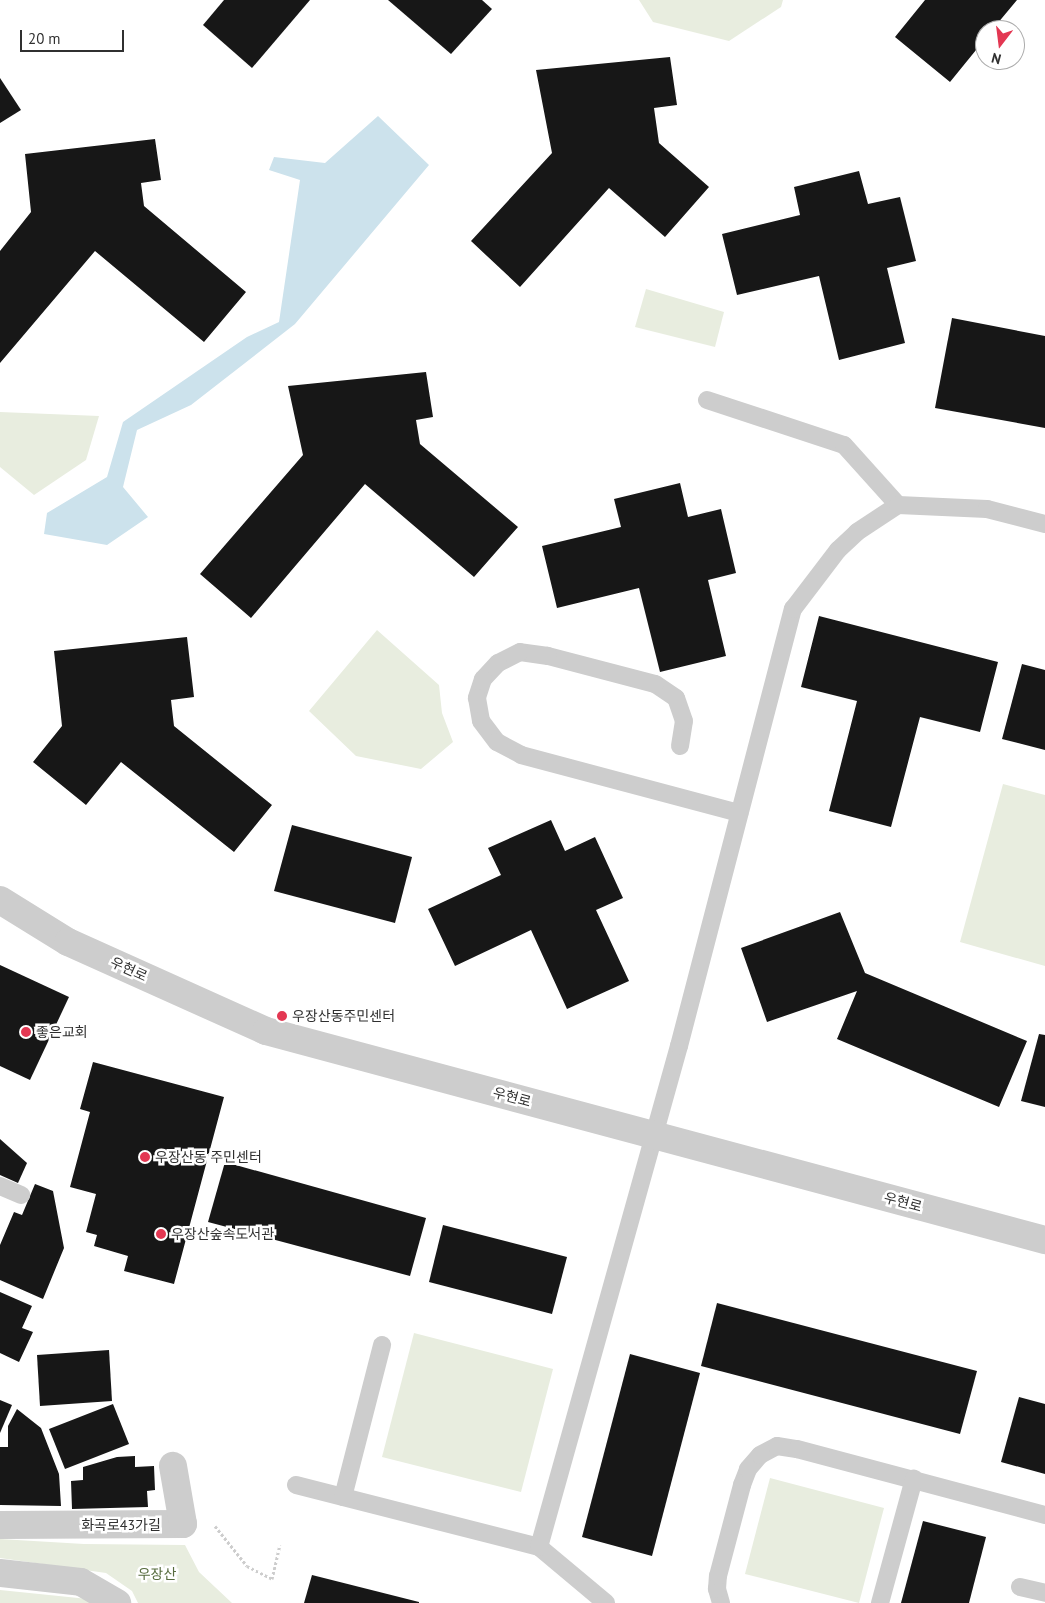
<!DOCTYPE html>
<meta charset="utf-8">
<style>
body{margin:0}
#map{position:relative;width:1045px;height:1603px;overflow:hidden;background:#fff;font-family:"PT Sans","Noto Sans KR",sans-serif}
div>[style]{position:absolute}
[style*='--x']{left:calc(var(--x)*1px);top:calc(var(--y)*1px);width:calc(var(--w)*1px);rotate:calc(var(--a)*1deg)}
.green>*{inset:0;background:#e8eddf}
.water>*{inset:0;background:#cce2ec}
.building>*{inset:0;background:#171717}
.path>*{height:3px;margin-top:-1.5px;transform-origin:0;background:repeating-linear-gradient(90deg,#cdcdcd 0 2.5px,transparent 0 5px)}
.service>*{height:18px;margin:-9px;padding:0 9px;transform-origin:9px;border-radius:9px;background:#cdcdcd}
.minor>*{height:28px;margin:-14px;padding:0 14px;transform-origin:14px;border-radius:14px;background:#cdcdcd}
.tertiary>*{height:28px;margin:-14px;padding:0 14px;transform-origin:14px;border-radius:14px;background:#cdcdcd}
.dots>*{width:14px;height:14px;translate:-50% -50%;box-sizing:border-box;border:2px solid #fff;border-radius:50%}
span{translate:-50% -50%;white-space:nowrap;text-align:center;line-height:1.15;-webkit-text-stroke:5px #fff;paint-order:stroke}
.street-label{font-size:14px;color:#303030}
.poi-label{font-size:14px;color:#303030}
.left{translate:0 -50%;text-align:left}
.park-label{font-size:14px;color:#576c3e}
.north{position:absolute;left:975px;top:20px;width:50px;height:50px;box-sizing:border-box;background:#fff;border:1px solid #acacac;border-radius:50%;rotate:195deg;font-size:14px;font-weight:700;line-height:20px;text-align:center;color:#303030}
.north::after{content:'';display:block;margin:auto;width:18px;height:22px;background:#e33752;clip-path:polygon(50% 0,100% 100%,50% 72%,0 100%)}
.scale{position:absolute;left:20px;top:30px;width:104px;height:22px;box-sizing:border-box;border:2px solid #303030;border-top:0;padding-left:6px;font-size:15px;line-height:18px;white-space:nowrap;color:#303030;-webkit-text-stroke:4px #fff;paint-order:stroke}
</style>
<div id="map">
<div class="green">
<i style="clip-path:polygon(639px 0,783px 0,781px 7px,729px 41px,653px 22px)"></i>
<i style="clip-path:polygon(646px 289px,724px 312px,715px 347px,635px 327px)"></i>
<i style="clip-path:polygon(0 412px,99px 416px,86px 460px,34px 495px,0 467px)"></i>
<i style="clip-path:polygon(377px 630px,439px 685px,442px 713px,453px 742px,421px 769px,356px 756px,309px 711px)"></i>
<i style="clip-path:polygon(1003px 784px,1045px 795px,1045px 966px,960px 942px)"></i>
<i style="clip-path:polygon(414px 1333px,553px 1369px,521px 1492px,382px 1457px)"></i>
<i style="clip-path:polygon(770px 1478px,884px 1508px,859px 1603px,745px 1574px)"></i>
<i style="clip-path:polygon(0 1539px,84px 1544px,185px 1545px,199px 1572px,232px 1603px,138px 1603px,132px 1591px,106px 1573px,0 1558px)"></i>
<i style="clip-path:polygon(0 1590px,88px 1599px,93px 1603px,0 1603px)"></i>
</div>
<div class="water">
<i style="clip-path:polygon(378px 116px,429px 165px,295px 324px,191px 405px,137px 430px,123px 487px,148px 517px,107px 545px,44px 534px,47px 513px,107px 477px,123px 422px,247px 337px,279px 322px,300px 180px,269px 170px,274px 157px,325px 163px)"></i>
</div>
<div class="building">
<i style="clip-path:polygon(224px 0,310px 0,252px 68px,203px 25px)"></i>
<i style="clip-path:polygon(388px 0,482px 0,492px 9px,451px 54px)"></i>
<i style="clip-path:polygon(925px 0,1017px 0,992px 30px,985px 30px,985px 39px,950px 82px,895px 37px)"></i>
<i style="clip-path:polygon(670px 57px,677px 105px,654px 108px,659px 143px,709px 187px,665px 237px,609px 188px,520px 287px,471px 241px,552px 153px,536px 70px)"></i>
<i style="clip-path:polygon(0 78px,21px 110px,0 123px)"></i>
<i style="clip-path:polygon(155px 139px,161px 180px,141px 183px,144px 206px,246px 292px,204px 342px,95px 251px,0 363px,0 251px,31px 212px,25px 154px)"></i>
<i style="clip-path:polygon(859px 171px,868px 204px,900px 197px,916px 261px,887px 268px,905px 343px,839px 360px,819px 276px,737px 295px,722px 234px,800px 215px,794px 187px)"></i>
<i style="clip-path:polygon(952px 318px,1045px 336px,1045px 428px,935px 408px)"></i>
<i style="clip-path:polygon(426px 372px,433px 417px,416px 420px,420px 444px,518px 527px,474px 577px,365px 484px,251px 618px,200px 574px,303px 455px,288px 386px)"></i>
<i style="clip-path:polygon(680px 483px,688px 517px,721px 509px,736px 573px,708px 580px,726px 656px,660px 672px,639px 588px,557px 608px,542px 546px,621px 527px,614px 499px)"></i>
<i style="clip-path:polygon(819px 616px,998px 662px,980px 732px,920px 717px,891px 827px,829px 811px,857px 701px,801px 687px)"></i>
<i style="clip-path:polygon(187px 637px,194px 697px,171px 700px,174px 726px,272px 805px,234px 852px,121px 762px,86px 805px,33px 762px,62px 726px,54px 651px)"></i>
<i style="clip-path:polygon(1022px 664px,1045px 670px,1045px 750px,1002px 739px)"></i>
<i style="clip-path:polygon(551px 820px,565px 851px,595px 837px,623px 898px,596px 910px,629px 981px,567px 1009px,531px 930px,455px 966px,428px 909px,501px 875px,488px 848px)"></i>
<i style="clip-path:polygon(292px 825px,412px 857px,395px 923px,274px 891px)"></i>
<i style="clip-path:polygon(840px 912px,865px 973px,1027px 1041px,999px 1107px,837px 1039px,857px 991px,767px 1022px,741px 948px)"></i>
<i style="clip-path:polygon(0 965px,69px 997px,30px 1080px,0 1066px)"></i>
<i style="clip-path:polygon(1039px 1034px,1045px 1035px,1045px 1107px,1021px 1101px)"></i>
<i style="clip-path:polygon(93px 1062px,224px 1097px,174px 1284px,124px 1271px,128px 1256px,94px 1246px,97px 1235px,86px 1232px,96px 1194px,70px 1187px,90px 1112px,80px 1109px)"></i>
<i style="clip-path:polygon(0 1139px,27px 1163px,18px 1183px,0 1175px)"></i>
<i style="clip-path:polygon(225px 1162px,426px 1218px,410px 1276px,208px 1222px)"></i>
<i style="clip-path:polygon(35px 1184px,53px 1191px,64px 1248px,43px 1299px,0 1280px,0 1245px,14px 1212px,22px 1215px)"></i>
<i style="clip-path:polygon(443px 1225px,567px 1257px,552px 1314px,429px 1282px)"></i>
<i style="clip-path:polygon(0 1292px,32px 1306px,22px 1328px,33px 1332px,19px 1362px,0 1353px)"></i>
<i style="clip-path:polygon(717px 1303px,977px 1371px,960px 1434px,701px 1366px)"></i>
<i style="clip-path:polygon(109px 1350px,112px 1401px,40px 1406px,37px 1355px)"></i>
<i style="clip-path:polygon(630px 1354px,700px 1373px,652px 1556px,582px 1537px)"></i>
<i style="clip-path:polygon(1019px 1397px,1045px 1404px,1045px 1474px,1001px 1462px)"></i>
<i style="clip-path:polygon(0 1400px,12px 1405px,0 1433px)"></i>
<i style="clip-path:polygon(113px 1404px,129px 1444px,65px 1469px,49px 1429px)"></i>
<i style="clip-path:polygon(17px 1409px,41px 1428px,59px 1474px,61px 1506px,0 1505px,0 1447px,8px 1447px,8px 1426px)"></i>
<i style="clip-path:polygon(135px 1456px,135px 1467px,154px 1466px,155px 1490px,147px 1491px,148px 1507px,72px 1509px,71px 1481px,83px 1480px,83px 1467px,117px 1457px)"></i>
<i style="clip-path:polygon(923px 1521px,986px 1537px,969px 1603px,901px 1603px)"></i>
<i style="clip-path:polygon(312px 1575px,419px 1602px,419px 1603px,304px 1603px)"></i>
</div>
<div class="path">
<i style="--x:215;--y:1526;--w:51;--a:51.3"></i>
<i style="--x:247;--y:1566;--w:28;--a:27"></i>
<i style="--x:272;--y:1579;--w:35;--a:-77"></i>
</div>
<div class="service">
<i style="--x:707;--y:400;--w:144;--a:18.2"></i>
<i style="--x:844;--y:445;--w:81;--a:48"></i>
<i style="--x:680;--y:746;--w:25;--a:-81"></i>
<i style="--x:684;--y:721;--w:24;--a:-109"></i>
<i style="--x:676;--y:698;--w:25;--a:-146"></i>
<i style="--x:655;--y:684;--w:111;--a:-165.3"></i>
<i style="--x:548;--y:656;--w:28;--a:-172"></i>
<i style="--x:520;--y:652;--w:25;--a:153"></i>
<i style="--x:498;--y:663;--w:22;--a:133"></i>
<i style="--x:483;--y:679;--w:20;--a:108"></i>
<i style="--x:477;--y:698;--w:23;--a:80"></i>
<i style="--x:481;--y:721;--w:26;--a:53"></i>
<i style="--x:497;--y:742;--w:27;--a:28"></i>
<i style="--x:521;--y:755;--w:226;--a:14.9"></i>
<i style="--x:0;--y:1186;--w:23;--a:23"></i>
<i style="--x:296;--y:1485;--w:251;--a:14.3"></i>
<i style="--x:343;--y:1497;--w:157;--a:-75.6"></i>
<i style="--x:1020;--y:1587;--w:26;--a:13"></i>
<i style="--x:606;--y:1603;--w:87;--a:-140.1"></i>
<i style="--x:539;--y:1547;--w:520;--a:-74.39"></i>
<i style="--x:679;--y:1046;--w:452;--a:-75.4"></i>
<i style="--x:793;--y:609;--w:74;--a:-52.7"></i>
<i style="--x:838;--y:550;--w:26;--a:-43"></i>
<i style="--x:857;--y:532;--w:49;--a:-33.4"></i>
<i style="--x:898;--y:505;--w:89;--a:2.6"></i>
<i style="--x:987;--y:509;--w:60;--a:14.5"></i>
<i style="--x:721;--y:1603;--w:15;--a:-106"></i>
<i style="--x:717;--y:1589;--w:13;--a:-86"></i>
<i style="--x:718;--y:1576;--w:94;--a:-75.2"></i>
<i style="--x:742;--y:1485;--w:17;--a:-69"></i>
<i style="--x:748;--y:1469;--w:18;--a:-49"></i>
<i style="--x:760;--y:1455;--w:19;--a:-28"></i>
<i style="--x:777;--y:1446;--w:20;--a:9"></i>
<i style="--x:797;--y:1449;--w:257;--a:14.9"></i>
<i style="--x:880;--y:1603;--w:129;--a:-74.7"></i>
</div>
<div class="minor">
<i style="--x:0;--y:1525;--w:183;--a:-0.3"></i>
<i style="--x:183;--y:1524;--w:59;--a:-99.8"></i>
<i style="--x:0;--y:1573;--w:81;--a:6.3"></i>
<i style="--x:81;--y:1582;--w:42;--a:30.3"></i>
</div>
<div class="tertiary">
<i style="--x:0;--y:900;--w:80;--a:31.7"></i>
<i style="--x:68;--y:942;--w:217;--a:24.2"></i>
<i style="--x:266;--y:1031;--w:807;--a:15.02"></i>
</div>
<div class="dots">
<i style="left:282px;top:1016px;background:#e33752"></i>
<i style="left:26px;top:1032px;background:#e33752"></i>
<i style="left:145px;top:1157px;background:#e33752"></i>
<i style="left:161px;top:1234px;background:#e33752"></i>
</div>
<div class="street-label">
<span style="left:129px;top:969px;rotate:24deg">우현로</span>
<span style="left:512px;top:1097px;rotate:15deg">우현로</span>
<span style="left:903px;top:1202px;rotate:15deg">우현로</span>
<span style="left:121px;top:1525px">화곡로43가길</span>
</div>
<div class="poi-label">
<span class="left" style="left:292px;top:1016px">우장산동주민센터</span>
<span class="left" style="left:36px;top:1032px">좋은교회</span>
<span class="left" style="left:155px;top:1157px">우장산동 주민센터</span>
<span class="left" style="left:171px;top:1234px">우장산숲속도서관</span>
</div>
<div class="park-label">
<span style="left:157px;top:1574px">우장산</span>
</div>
<div class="north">N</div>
<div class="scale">20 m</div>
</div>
